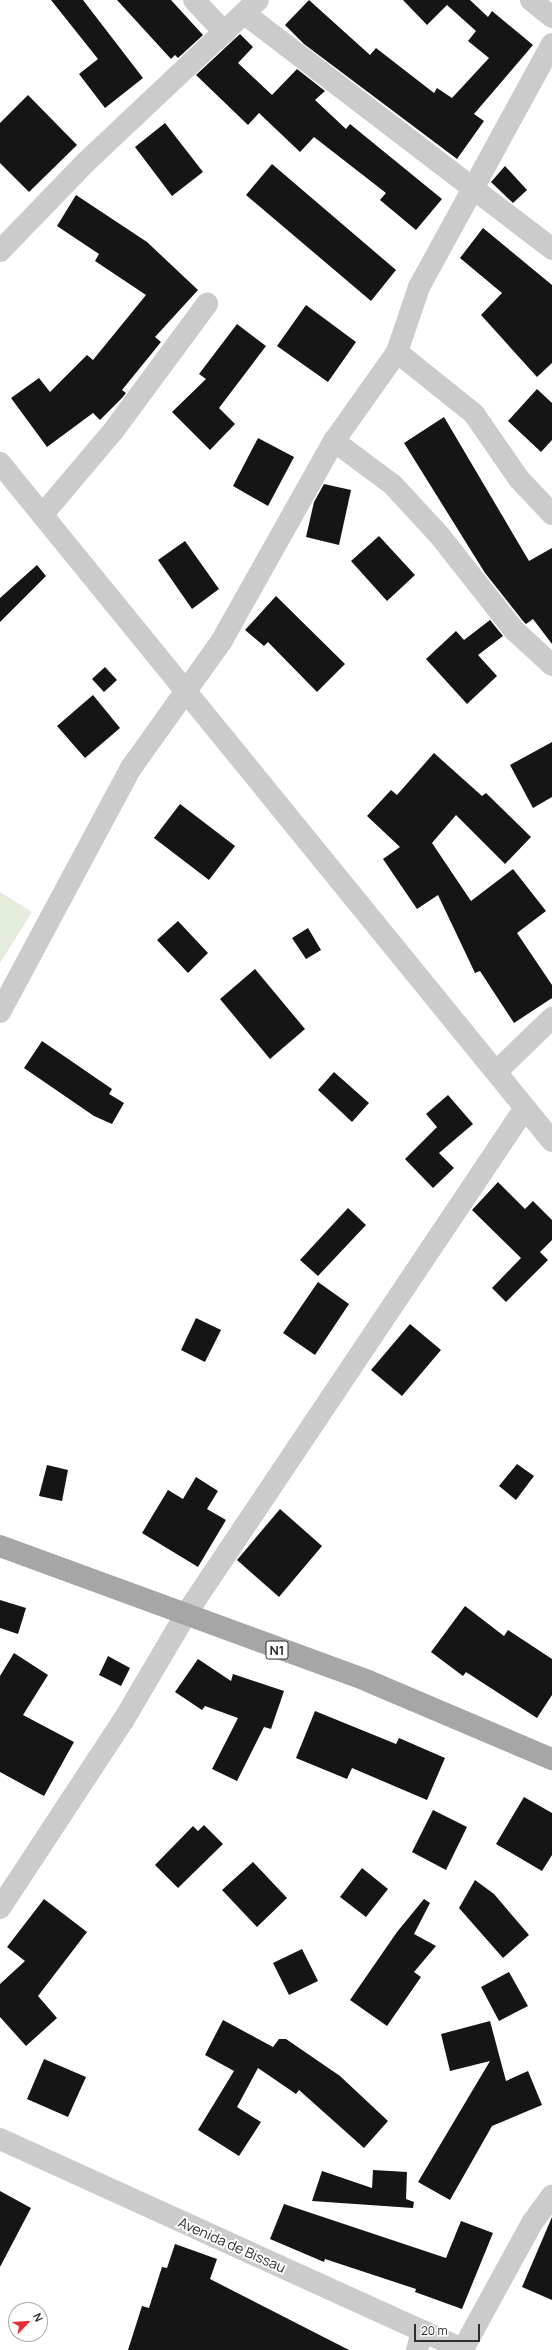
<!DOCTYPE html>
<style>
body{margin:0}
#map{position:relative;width:552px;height:2350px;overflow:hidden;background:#fff;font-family:Manrope,sans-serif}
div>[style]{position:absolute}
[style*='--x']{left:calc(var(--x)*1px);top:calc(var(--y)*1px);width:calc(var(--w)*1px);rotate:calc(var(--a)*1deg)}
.green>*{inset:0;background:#e4ecdb}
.building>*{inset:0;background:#151515}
.minor>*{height:22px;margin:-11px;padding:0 11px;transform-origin:11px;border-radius:11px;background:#cbcbcb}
.primary>*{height:22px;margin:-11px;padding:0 11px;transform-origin:11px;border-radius:11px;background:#a6a6a6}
span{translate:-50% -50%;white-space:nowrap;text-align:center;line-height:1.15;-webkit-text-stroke:4px #fff;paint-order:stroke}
.shield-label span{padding:1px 3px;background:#fff;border:1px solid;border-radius:3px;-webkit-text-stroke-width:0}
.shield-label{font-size:13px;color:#2e2e2e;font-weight:700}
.street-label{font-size:14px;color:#2e2e2e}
.north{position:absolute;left:8px;top:2302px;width:40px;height:40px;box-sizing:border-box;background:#fff;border:1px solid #ababab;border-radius:50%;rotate:65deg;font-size:11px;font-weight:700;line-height:16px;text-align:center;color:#2e2e2e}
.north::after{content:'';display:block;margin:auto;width:14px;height:18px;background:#e72e36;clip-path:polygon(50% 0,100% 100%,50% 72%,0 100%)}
.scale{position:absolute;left:414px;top:2324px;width:66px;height:18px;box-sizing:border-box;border:2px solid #2e2e2e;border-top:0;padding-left:5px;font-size:12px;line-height:14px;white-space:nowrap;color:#2e2e2e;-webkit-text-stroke:3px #fff;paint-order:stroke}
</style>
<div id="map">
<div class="green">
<i style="clip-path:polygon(0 892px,32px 912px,0 963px)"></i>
</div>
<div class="building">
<i style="clip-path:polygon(51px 0,83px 0,143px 78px,105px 108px,79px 74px,98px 59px)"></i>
<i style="clip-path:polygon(117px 0,171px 0,203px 35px,178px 58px,175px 55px,171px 59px)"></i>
<i style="clip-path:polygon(309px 0,370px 55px,376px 48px,434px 93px,437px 88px,452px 98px,489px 58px,468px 41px,476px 31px,447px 5px,427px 25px,403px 0,470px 0,488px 17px,492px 11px,533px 45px,474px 114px,484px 121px,457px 159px,304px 44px,285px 25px)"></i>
<i style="clip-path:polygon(240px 34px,253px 47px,238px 63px,272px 95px,297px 69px,325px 91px,315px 100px,346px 129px,350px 124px,442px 199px,416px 230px,380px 200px,386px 193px,314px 137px,300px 152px,259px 113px,248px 125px,196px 75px)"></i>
<i style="clip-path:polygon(28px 95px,77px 145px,29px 192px,0 163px,0 123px)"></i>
<i style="clip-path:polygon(165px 123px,203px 172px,172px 196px,135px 147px)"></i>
<i style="clip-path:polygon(272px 164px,396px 270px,371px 301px,246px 195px)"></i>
<i style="clip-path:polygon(505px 166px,527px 190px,513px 203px,491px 182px)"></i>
<i style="clip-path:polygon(76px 195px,147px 242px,198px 290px,155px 337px,161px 342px,122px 390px,126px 393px,122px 398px,100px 420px,93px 413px,47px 447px,11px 398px,39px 378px,50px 392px,87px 355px,93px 360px,146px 295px,95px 261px,99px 254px,57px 226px)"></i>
<i style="clip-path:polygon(483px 228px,552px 285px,552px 363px,537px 377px,481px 315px,502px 293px,460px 258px)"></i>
<i style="clip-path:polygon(306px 305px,356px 342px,328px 382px,277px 346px)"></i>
<i style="clip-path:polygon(237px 324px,266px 346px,219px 408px,235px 424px,210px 450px,172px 412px,206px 379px,199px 374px)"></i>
<i style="clip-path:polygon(537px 389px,552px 403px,552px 440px,541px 452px,508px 421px)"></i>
<i style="clip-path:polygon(444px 417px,529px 561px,552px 548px,552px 644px,533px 619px,526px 624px,523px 621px,485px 573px,404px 443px)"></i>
<i style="clip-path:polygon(258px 438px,294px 457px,268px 506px,233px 486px)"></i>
<i style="clip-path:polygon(324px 484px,351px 490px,339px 545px,306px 537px,314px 502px)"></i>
<i style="clip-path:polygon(379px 536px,415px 575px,387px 601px,351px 561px)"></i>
<i style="clip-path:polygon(185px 541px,219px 589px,192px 609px,158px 560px)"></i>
<i style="clip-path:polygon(37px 565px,46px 576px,0 622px,0 598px)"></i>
<i style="clip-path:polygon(276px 596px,345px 664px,317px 692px,268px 642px,264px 646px,245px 630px)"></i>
<i style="clip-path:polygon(490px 620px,503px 636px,478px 655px,497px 676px,467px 704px,426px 659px,456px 631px,464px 640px)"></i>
<i style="clip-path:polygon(105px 667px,117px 680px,104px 692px,92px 679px)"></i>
<i style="clip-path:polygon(93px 695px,120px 728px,85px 758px,57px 726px)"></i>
<i style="clip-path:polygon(552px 742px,552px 797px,533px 808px,510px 765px)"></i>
<i style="clip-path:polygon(434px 753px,482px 796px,486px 793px,531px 837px,505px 864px,456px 815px,432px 843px,471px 901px,513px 869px,546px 911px,517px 933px,552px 985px,552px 998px,514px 1023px,480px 971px,475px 973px,438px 895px,417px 909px,383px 859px,400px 847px,367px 816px,391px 790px,397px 795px)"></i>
<i style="clip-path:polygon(180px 804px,235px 846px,209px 880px,154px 838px)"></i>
<i style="clip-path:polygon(178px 921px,208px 953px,188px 973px,157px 940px)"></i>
<i style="clip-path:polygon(308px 928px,321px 950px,306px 959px,292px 938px)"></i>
<i style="clip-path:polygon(255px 969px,305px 1029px,270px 1059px,220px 999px)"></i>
<i style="clip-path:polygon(42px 1041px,112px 1089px,109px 1094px,124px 1103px,112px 1124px,94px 1116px,24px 1068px)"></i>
<i style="clip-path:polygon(334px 1072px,369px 1103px,352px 1122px,318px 1090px)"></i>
<i style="clip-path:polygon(448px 1095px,473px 1124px,439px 1153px,454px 1168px,433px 1188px,405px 1159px,437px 1127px,426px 1114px)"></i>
<i style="clip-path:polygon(498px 1182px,525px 1209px,533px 1201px,552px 1220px,552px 1240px,540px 1252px,548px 1260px,506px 1302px,492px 1288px,521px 1258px,472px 1210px)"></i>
<i style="clip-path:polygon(348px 1208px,366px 1225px,318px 1276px,300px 1260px)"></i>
<i style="clip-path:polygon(318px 1282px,349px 1304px,315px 1355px,283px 1333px)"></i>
<i style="clip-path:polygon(196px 1318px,221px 1330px,205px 1362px,181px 1350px)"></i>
<i style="clip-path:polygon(410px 1324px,441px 1350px,402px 1396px,371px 1370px)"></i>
<i style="clip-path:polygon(517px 1464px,534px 1476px,516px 1500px,499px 1486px)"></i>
<i style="clip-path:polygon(47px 1465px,68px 1470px,62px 1501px,39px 1496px)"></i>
<i style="clip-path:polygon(196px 1477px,218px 1491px,207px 1509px,226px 1520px,198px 1567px,142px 1533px,168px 1490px,183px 1499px)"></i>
<i style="clip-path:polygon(280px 1509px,322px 1546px,279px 1597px,237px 1560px)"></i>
<i style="clip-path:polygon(0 1600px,26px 1608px,18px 1634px,0 1628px)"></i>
<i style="clip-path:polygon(465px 1606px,504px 1636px,508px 1630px,552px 1659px,552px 1695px,537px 1718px,466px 1672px,463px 1676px,431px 1652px)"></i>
<i style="clip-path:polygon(14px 1653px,48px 1675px,23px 1715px,74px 1742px,44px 1796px,0 1772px,0 1676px)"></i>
<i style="clip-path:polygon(108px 1656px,130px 1668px,121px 1686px,99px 1675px)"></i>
<i style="clip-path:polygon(198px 1659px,231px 1681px,233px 1674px,284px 1691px,271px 1729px,264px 1727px,237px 1781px,212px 1769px,238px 1718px,205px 1706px,202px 1710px,175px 1692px)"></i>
<i style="clip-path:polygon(315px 1711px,396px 1744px,399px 1738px,445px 1758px,427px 1800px,352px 1768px,347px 1779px,296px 1758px)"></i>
<i style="clip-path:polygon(524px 1797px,552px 1813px,552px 1855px,542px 1871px,496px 1844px)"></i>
<i style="clip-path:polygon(433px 1810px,467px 1827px,446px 1870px,412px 1852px)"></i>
<i style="clip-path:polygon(204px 1825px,223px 1844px,178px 1888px,155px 1865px,193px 1826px,198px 1831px)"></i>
<i style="clip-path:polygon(253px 1862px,287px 1898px,257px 1927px,222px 1890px)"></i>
<i style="clip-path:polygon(362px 1868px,388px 1889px,366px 1917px,340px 1897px)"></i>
<i style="clip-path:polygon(475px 1880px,494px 1894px,529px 1935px,503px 1958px,459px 1908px)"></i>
<i style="clip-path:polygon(44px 1899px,87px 1932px,38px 1996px,57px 2018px,26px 2046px,0 2017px,0 1984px,25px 1961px,7px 1947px)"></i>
<i style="clip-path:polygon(424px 1899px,430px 1903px,414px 1934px,436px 1946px,414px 1972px,421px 1977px,387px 2026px,350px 2000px,397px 1932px)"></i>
<i style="clip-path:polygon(302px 1949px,318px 1981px,289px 1995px,273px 1963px)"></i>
<i style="clip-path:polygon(509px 1972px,528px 2006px,499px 2021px,481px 1987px)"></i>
<i style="clip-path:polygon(223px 2020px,273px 2047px,279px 2039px,286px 2039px,340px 2076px,388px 2121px,364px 2148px,299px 2090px,296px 2094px,258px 2068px,237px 2107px,261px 2122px,239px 2156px,198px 2130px,234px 2071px,205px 2055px)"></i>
<i style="clip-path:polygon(490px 2021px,506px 2081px,528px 2071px,542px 2105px,492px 2126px,450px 2200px,418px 2182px,490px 2061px,450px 2071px,441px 2034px)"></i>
<i style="clip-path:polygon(44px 2059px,86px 2077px,68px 2117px,27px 2099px)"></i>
<i style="clip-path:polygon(373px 2170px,407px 2172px,406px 2199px,414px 2202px,413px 2208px,312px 2201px,322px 2171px,372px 2188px)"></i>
<i style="clip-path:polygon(0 2191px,31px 2208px,0 2267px)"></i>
<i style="clip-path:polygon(284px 2204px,446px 2258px,461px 2221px,493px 2233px,462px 2309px,415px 2292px,416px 2289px,325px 2259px,324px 2262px,270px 2239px)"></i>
<i style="clip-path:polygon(552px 2217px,552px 2300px,522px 2287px)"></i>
<i style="clip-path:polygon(175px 2244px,217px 2259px,210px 2279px,349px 2350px,128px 2350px,142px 2306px,149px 2308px,162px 2267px,167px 2268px)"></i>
</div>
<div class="minor">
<i style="--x:194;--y:0;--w:45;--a:46.8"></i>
<i style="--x:531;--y:0;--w:27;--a:39"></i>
<i style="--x:245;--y:14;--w:387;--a:37.4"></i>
<i style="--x:0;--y:251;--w:124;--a:-46"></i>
<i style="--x:86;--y:162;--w:236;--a:-43.3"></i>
<i style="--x:397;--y:352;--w:99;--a:38.8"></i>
<i style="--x:474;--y:414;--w:79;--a:55.3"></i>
<i style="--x:519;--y:479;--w:48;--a:46.7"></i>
<i style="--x:334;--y:441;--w:74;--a:36.7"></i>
<i style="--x:393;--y:485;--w:69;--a:47.3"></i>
<i style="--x:440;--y:536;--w:120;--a:51.8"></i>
<i style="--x:514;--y:630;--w:52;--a:42.6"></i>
<i style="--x:0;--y:463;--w:874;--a:50.85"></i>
<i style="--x:43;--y:514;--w:110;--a:-49.8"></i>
<i style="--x:114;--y:430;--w:157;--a:-53.6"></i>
<i style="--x:0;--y:1012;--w:277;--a:-61.8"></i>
<i style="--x:131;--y:768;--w:155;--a:-54.5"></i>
<i style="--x:221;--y:642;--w:231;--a:-60.7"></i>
<i style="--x:334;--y:441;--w:109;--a:-54.7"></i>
<i style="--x:397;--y:352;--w:69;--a:-71.3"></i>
<i style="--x:419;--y:287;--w:277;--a:-61.3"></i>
<i style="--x:496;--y:1072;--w:78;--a:-44"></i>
<i style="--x:0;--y:1908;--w:224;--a:-56.7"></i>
<i style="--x:123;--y:1721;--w:124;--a:-59.5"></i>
<i style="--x:186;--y:1614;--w:609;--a:-56.18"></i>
<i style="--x:0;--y:2139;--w:510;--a:24.45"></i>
<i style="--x:463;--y:2349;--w:144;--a:-61.3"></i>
<i style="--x:532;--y:2223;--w:34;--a:-54"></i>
<i style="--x:417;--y:2350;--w:20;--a:-75"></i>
</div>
<div class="primary">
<i style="--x:0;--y:1546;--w:392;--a:20.1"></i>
<i style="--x:368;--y:1681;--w:200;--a:23"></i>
</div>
<div class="shield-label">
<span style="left:277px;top:1650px">N1</span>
</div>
<div class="street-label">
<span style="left:232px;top:2245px;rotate:24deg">Avenida de Bissau</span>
</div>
<div class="north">N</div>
<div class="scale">20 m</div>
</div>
